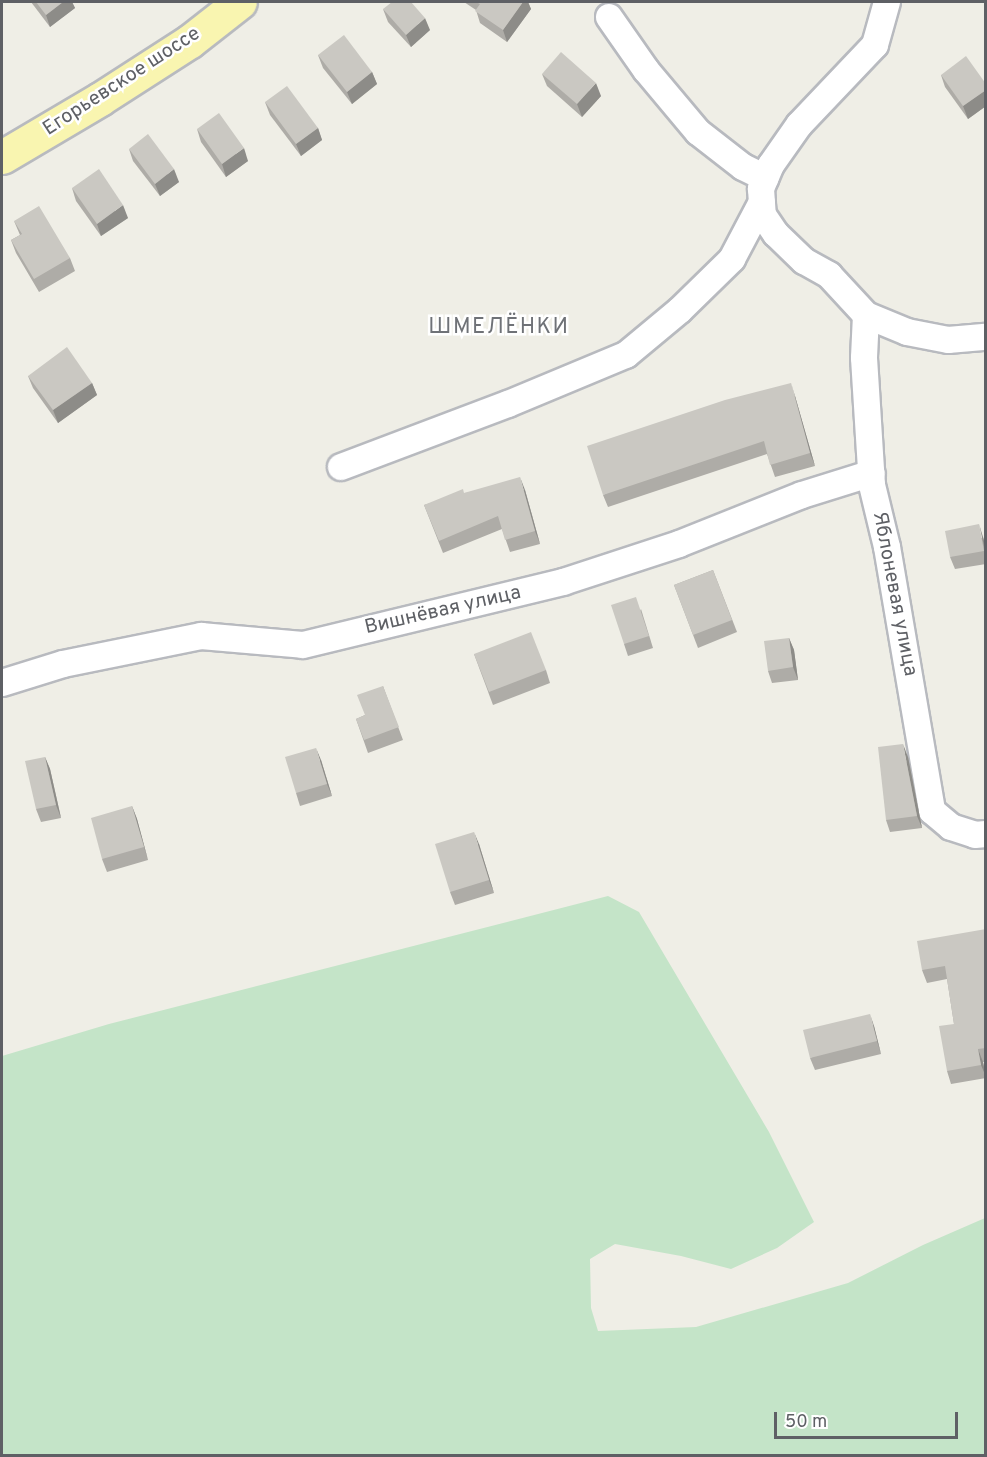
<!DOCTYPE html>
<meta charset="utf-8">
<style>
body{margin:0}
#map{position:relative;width:987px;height:1457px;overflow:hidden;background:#efeee6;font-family:Overpass,sans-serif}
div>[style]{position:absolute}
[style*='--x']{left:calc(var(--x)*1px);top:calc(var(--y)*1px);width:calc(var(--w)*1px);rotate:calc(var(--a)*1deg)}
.green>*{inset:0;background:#c4e4c8}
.roads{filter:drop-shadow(2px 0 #b8babf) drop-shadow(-2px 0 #b8babf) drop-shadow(0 2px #b8babf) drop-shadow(0 -2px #b8babf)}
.minor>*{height:26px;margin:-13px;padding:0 13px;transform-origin:13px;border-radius:13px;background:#fff}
.major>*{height:33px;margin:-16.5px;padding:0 16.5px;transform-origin:16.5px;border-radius:16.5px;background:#f9f5b0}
.wall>*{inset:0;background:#aeaca7}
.shaded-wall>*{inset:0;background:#8d8c88}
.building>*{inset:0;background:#cac8c2}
span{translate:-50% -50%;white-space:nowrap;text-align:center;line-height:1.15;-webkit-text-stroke:5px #fff;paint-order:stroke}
.street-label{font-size:20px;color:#5e6065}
.quarter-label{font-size:22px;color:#6f7277;letter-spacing:1.5px}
.frame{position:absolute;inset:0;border:3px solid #5e6065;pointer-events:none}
.scale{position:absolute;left:774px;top:1412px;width:184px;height:27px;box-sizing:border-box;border:3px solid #5e6065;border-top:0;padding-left:8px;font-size:18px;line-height:21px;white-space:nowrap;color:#5e6065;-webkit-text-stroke:4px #fff;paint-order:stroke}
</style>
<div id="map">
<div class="green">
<i style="clip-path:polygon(608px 896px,639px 912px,769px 1132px,814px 1222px,777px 1248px,731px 1269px,681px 1256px,615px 1244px,590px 1259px,591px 1308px,598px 1331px,696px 1327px,848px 1283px,923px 1245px,985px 1218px,985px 1455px,2px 1455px,2px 1056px,109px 1024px)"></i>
</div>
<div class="roads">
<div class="minor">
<i style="--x:887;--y:2;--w:45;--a:105.6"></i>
<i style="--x:875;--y:45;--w:110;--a:133.5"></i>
<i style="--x:799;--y:125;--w:49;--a:125"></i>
<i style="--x:771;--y:165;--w:26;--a:113"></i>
<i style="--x:761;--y:189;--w:26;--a:86"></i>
<i style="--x:763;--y:215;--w:23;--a:56"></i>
<i style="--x:776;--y:234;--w:39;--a:44"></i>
<i style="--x:804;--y:261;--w:29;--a:29"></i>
<i style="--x:829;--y:275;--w:54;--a:47.2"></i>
<i style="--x:866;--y:315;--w:44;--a:22.5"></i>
<i style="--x:907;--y:332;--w:42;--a:11"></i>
<i style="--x:948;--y:340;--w:38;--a:-5"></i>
<i style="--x:609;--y:17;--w:65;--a:55.1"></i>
<i style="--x:646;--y:70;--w:81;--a:50"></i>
<i style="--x:698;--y:132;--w:57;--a:37.9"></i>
<i style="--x:743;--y:167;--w:25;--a:26"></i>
<i style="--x:866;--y:315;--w:43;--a:92.7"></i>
<i style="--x:864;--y:358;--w:127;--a:86.4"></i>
<i style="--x:872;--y:485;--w:64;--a:76.4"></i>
<i style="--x:887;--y:547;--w:268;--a:80.3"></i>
<i style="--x:932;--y:811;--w:25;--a:40"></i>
<i style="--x:951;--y:827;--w:25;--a:18"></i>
<i style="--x:975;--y:835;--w:11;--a:-5"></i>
<i style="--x:341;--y:467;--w:178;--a:-20.7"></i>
<i style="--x:508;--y:404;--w:128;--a:-22.6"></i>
<i style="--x:626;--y:355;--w:70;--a:-39.8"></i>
<i style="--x:680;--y:310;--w:73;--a:-44.4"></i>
<i style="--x:732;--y:259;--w:64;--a:-62.2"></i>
<i style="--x:2;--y:683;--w:64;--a:-17.3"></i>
<i style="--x:63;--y:664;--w:141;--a:-11.5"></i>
<i style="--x:201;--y:636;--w:102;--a:5"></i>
<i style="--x:303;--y:645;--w:268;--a:-13.6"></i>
<i style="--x:563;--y:582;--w:122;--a:-18.1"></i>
<i style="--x:679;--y:544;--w:132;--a:-21.7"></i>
<i style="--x:802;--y:495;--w:73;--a:-17.4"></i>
</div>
<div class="major">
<i style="--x:2;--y:157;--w:114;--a:-30.6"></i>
<i style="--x:100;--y:99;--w:107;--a:-32.8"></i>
<i style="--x:190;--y:41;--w:63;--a:-38"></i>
</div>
</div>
<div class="wall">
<i style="clip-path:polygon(31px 2px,72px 2px,75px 8px,50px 27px)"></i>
<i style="clip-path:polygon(464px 2px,528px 2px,531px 9px,507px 42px,480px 23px,476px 10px)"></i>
<i style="clip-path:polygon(383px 9px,430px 30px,411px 47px,388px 22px)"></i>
<i style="clip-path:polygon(318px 55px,372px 72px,377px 84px,352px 104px,323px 68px)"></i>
<i style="clip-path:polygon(542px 74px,601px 96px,582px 117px,547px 86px)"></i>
<i style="clip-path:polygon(941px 75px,986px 84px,986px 106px,968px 119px,945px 87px)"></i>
<i style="clip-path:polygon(265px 102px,318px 128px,322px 140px,301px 156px,270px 115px)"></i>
<i style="clip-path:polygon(197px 129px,248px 161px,226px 177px,201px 142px)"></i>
<i style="clip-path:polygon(129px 149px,179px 182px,160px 196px,133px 161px)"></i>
<i style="clip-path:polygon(72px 188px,128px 218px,101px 236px,76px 201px)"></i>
<i style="clip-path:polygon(14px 221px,70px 258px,75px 271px,39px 292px,16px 253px,11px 240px,20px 235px)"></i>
<i style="clip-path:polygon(28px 376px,92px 383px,97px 395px,58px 423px,33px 388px)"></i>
<i style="clip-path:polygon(795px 396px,815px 466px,775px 477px,767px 454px,608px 507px,603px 495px)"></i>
<i style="clip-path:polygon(525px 490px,540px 544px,510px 552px,502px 529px,443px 553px,424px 505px,464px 493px)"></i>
<i style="clip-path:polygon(983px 537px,986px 548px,986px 564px,955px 569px,950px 557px)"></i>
<i style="clip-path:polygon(713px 570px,737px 632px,698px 648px,674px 585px)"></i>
<i style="clip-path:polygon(641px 609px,653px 648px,628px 656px,624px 644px)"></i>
<i style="clip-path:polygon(789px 638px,794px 650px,798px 680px,772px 683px,768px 671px)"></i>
<i style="clip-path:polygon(474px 654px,546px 670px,550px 683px,493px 705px)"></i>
<i style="clip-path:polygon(383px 686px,403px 740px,368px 753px,356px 719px,365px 715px)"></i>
<i style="clip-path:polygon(45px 757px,50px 769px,61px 818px,41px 822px,36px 809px)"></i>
<i style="clip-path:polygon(908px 757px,922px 828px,890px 832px,886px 820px)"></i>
<i style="clip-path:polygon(321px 760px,332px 796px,300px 806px,296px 793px)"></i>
<i style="clip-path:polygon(132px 806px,137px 819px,148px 860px,107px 872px,102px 859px)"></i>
<i style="clip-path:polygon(479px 844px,494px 893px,455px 905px,450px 892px)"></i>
<i style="clip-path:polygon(986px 929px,986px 1062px,983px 1062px,986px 1078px,951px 1084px,947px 1071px,954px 1024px,947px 979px,927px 983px,922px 970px)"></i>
<i style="clip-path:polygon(874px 1026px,881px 1054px,815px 1070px,810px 1058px)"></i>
</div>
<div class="shaded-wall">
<i style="clip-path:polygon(63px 2px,72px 2px,75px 8px,50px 27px,46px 15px)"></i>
<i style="clip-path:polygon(523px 2px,528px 2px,531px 9px,507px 42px,503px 30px)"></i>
<i style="clip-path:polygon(425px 18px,430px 30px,411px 47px,406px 35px)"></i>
<i style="clip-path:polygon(372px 72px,377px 84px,352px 104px,347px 92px)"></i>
<i style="clip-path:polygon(596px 83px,601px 96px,582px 117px,577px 104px)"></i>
<i style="clip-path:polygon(986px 90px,986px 106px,968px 119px,963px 106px)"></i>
<i style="clip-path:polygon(318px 128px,322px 140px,301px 156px,296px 144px)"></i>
<i style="clip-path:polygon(244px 148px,248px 161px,226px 177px,222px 164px)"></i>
<i style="clip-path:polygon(174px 169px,179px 182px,160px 196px,155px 184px)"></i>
<i style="clip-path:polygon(123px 205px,128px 218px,101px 236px,97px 224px)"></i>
<i style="clip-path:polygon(92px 383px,97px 395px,58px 423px,53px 410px)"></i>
<i style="clip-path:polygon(791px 383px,795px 396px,815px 466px,810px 453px)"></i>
<i style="clip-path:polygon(520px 477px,525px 490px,540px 544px,535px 531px)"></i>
<i style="clip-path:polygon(979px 524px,983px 537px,986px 548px,986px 555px)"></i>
<i style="clip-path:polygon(789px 638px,794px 650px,798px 680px,793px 667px)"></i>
<i style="clip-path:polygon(903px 744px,908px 757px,922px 828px,917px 816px)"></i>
<i style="clip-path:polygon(316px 748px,321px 760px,332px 796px,327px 784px)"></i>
<i style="clip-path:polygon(45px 757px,50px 769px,61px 818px,56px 805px)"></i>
<i style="clip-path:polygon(132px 806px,137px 819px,148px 860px,144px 847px)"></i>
<i style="clip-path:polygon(474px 832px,479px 844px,494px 893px,489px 880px)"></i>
<i style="clip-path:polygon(870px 1014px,874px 1026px,881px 1054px,877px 1041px)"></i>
<i style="clip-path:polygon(978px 1049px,983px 1062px,986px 1077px,981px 1065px)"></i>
</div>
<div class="building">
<i style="clip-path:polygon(36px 2px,63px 2px,46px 15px)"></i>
<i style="clip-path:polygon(392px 2px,411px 2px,425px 18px,406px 35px,383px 9px)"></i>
<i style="clip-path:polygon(476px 2px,523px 2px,503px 30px,475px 11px,480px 4px)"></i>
<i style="clip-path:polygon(344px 35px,372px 72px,347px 92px,318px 55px)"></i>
<i style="clip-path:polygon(561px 52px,596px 83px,577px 104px,542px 74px)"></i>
<i style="clip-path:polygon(966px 56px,986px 84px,986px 90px,963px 106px,941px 75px)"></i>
<i style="clip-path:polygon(287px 86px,318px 128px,296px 144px,265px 102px)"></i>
<i style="clip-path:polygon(219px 113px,244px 148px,222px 164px,197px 129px)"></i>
<i style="clip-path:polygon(148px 134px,174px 169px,155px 184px,129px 149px)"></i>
<i style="clip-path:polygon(99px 169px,123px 205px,97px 224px,72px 188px)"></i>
<i style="clip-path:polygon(39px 206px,70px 258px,34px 279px,11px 240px,22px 234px,14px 221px)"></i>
<i style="clip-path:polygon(67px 347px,92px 383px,53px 410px,28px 376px)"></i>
<i style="clip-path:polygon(791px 383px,810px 453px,770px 465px,764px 441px,603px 495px,587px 446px,725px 400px)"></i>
<i style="clip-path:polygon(520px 477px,535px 531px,505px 540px,498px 516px,439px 541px,424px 505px,463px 489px,464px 493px)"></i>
<i style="clip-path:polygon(979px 524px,984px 551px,950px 557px,945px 531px)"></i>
<i style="clip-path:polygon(713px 570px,732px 620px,693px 635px,674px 585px)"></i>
<i style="clip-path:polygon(636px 597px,649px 636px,624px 644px,611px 605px)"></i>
<i style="clip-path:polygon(531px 632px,546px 670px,489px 692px,474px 654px)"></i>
<i style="clip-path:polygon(789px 638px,793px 667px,768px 671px,764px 641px)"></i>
<i style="clip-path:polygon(383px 686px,399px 727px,364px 740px,356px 719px,365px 715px,357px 695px)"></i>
<i style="clip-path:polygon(903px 744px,917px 816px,886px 820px,878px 747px)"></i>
<i style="clip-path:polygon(316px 748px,327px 784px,296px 793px,285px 757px)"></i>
<i style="clip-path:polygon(45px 757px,56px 805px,36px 809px,25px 761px)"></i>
<i style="clip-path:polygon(132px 806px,144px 847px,102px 859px,91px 818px)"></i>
<i style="clip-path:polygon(474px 832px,489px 880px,450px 892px,435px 844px)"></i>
<i style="clip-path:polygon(986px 929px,986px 1048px,978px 1049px,981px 1065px,947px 1071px,939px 1026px,954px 1024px,945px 966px,922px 970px,917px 941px)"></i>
<i style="clip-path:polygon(870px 1014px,877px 1041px,810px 1058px,803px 1030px)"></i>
</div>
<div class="street-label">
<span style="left:122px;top:82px;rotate:-33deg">Егорьевское шоссе</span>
<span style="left:894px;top:594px;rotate:79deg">Яблоневая улица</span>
<span style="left:443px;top:611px;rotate:-13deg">Вишнёвая улица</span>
</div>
<div class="quarter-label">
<span style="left:499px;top:328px">ШМЕЛЁНКИ</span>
</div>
<div class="frame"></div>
<div class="scale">50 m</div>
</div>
